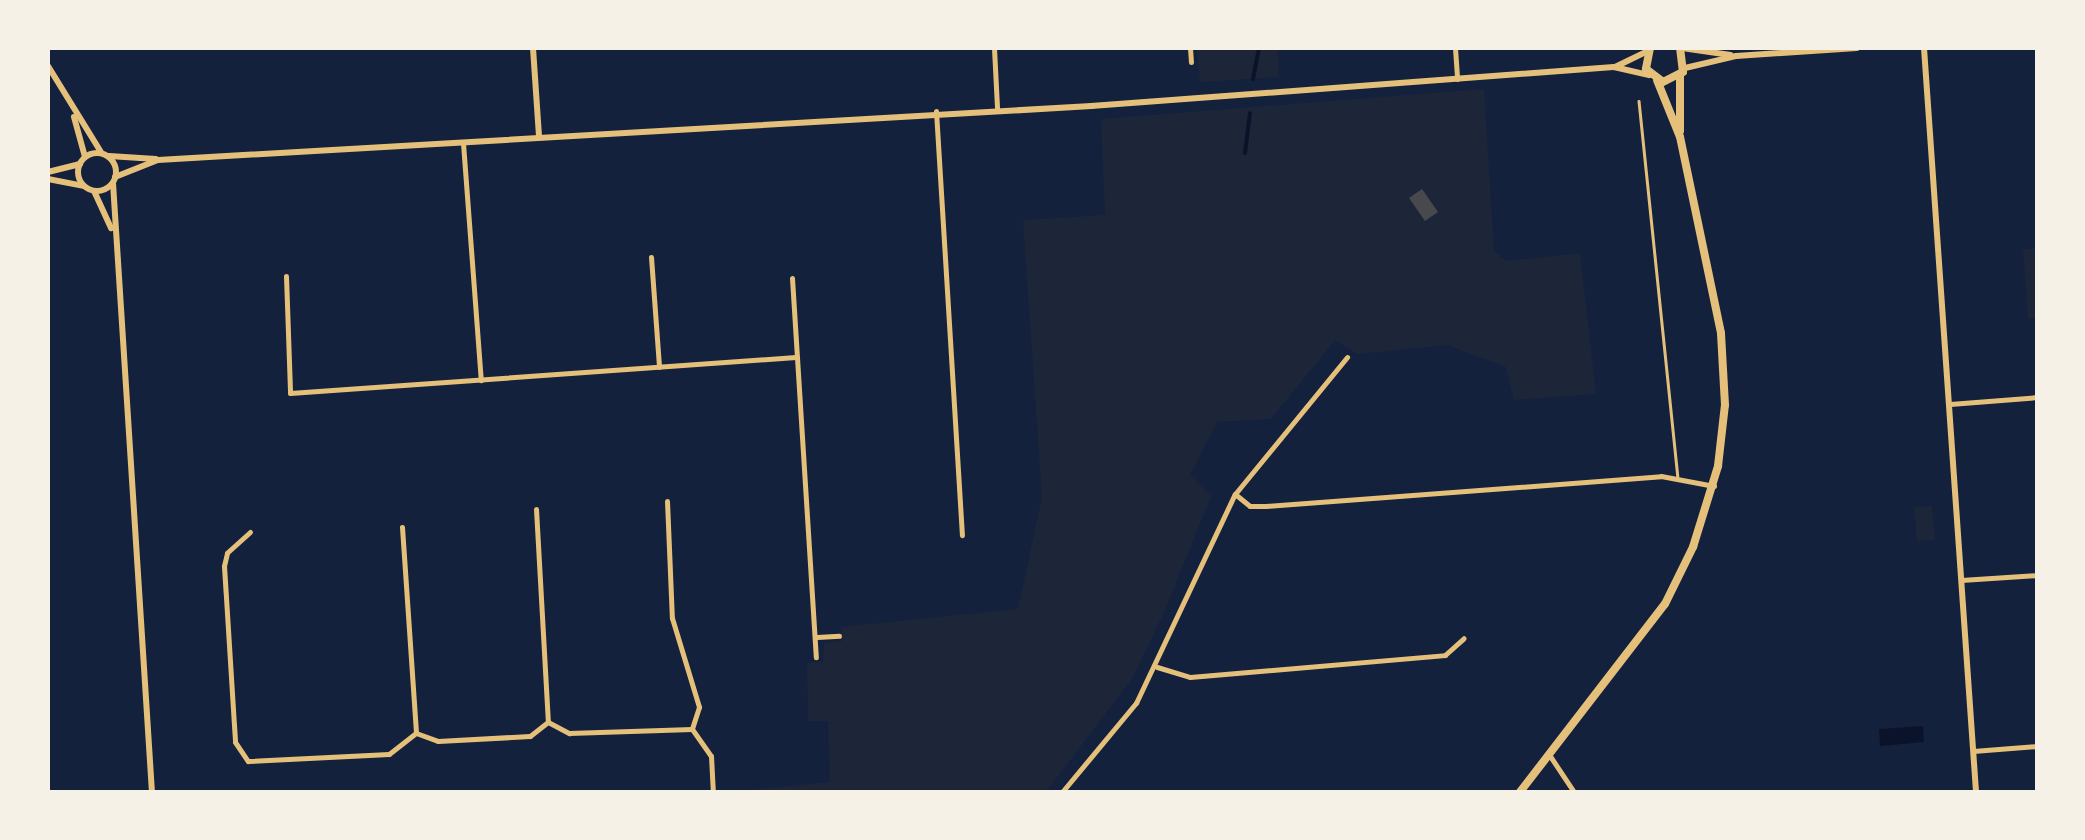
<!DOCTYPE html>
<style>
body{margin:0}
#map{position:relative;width:2085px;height:840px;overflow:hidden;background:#14213d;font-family:"PT Sans Narrow",sans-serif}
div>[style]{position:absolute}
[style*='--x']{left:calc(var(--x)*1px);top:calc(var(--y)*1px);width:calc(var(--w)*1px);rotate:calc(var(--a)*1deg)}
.green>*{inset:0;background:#1d2539}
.water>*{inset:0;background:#0b132b}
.stream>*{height:4px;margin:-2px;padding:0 2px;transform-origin:2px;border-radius:2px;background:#0b132b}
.building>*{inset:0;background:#48494c}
.service>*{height:2.5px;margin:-1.25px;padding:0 1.25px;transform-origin:1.25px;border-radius:1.25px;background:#e5c07b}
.minor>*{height:5px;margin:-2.5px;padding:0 2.5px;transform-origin:2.5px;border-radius:2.5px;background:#e5c07b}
.tertiary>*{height:6px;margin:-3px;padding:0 3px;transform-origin:3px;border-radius:3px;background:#e5c07b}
.tertiary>.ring{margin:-3px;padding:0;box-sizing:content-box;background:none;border:6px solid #e5c07b;border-radius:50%}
.secondary>*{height:8px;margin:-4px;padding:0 4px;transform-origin:4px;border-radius:4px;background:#e5c07b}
span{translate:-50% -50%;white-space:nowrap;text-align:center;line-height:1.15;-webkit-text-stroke:10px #f6f1e7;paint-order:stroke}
.frame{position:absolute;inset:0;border:50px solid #f6f1e7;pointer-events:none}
</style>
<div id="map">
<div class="green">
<i style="clip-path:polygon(1197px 48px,1278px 48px,1279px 77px,1200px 82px)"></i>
<i style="clip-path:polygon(1484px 89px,1494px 251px,1506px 261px,1580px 253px,1596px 394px,1514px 400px,1506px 367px,1448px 345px,1357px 354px,1335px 340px,1271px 419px,1217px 422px,1190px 475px,1211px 496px,1166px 608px,1133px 677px,1046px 792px,729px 792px,830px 782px,828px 721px,808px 721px,807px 663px,823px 662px,824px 643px,842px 641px,841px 627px,1018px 609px,1042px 497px,1023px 220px,1105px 215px,1101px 119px)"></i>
<i style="clip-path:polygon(2037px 248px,2037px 318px,2028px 319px,2023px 249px)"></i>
<i style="clip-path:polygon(1932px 506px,1935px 540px,1917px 541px,1914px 507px)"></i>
</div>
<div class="water">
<i style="clip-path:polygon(1923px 726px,1924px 742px,1880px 746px,1879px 729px)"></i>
</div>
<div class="stream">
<i style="--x:1253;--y:79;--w:32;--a:-79"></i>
<i style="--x:1245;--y:153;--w:40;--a:-82.9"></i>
</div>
<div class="building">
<i style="clip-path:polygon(1422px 189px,1438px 212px,1425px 221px,1409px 198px)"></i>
</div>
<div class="service">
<i style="--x:1639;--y:101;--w:377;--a:84.1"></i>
</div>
<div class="minor">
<i style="--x:994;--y:48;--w:60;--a:87.1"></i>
<i style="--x:1190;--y:48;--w:14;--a:86"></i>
<i style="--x:1455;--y:48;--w:31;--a:86"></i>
<i style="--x:936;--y:111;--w:425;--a:86.5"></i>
<i style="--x:463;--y:143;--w:238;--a:85.7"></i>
<i style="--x:651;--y:257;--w:110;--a:85.8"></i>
<i style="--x:286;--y:276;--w:117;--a:88"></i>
<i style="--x:290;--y:393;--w:507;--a:-4.07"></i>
<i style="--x:792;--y:278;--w:380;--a:86.4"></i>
<i style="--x:1950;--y:404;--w:88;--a:-4.5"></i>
<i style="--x:1235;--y:494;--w:19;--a:39"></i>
<i style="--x:1250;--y:506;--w:16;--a:0"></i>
<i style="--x:1266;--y:506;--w:396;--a:-4.3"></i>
<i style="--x:1661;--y:476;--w:54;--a:10.7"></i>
<i style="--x:667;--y:501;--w:117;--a:87.6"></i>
<i style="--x:672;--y:618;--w:93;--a:73.1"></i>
<i style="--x:699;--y:707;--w:23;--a:108"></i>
<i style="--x:536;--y:509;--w:212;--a:86.8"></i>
<i style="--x:402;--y:527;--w:206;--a:86.1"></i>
<i style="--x:250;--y:532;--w:31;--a:138"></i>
<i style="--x:227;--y:553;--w:13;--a:103"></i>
<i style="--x:224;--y:566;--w:176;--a:86.4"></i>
<i style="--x:235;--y:742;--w:23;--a:56"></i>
<i style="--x:248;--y:761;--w:141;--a:-2.8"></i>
<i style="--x:389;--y:754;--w:34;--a:-38"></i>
<i style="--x:416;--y:733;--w:23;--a:20"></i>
<i style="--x:438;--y:741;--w:92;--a:-3.1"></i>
<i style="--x:530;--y:736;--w:23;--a:-38"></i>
<i style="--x:548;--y:722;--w:24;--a:28"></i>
<i style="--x:569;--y:733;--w:123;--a:-1.9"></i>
<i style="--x:1961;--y:580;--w:77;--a:-3.7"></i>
<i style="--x:817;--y:637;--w:22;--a:-3"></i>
<i style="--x:1157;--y:667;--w:34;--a:17"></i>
<i style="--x:1190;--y:677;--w:256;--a:-4.9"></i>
<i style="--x:1445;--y:655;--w:25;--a:-42"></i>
<i style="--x:692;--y:729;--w:33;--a:55"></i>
<i style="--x:711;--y:756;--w:36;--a:87"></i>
<i style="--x:1973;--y:751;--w:65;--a:-4.4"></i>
<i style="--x:1550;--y:756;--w:43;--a:56.3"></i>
<i style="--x:1062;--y:792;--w:116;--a:-50.3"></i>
<i style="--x:1136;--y:703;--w:231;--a:-64.7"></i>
<i style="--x:1235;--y:494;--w:177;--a:-50.7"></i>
</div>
<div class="tertiary">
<i style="--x:533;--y:48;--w:87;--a:86.1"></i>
<i style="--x:1682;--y:48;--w:49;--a:8.3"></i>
<i style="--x:1924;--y:48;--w:746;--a:86"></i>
<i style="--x:48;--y:66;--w:101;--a:58.4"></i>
<i style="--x:1615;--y:67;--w:34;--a:-26"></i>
<i style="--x:1685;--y:68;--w:52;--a:-13.2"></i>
<i style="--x:1736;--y:56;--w:121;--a:-3.8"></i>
<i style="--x:74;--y:117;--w:41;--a:74.6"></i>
<i class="ring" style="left:78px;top:153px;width:32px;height:32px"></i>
<i style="--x:109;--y:156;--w:47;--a:3.7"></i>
<i style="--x:48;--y:172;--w:33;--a:-14"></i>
<i style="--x:115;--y:177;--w:46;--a:-21.6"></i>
<i style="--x:158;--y:160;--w:935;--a:-3.31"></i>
<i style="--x:1091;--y:106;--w:524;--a:-4.26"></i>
<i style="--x:1614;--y:67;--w:36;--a:13"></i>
<i style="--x:48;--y:179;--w:36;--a:11"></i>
<i style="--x:113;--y:183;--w:610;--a:86.34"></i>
<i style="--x:94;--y:191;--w:41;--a:65.3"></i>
</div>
<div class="secondary">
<i style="--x:1650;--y:48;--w:21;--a:101"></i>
<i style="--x:1646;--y:69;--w:21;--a:37"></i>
<i style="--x:1663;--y:82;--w:22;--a:-27"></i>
<i style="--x:1683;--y:72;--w:24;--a:-97"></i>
<i style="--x:1680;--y:76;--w:55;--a:90"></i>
<i style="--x:1520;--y:792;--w:237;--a:-52.4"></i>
<i style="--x:1665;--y:604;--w:64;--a:-63.8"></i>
<i style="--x:1693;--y:547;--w:85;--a:-72.8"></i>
<i style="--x:1718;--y:466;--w:61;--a:-83.5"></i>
<i style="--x:1725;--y:405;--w:72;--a:-93.2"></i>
<i style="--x:1721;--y:333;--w:200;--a:-101.8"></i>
<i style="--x:1680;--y:137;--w:61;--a:-112"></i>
</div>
<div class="frame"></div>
</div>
